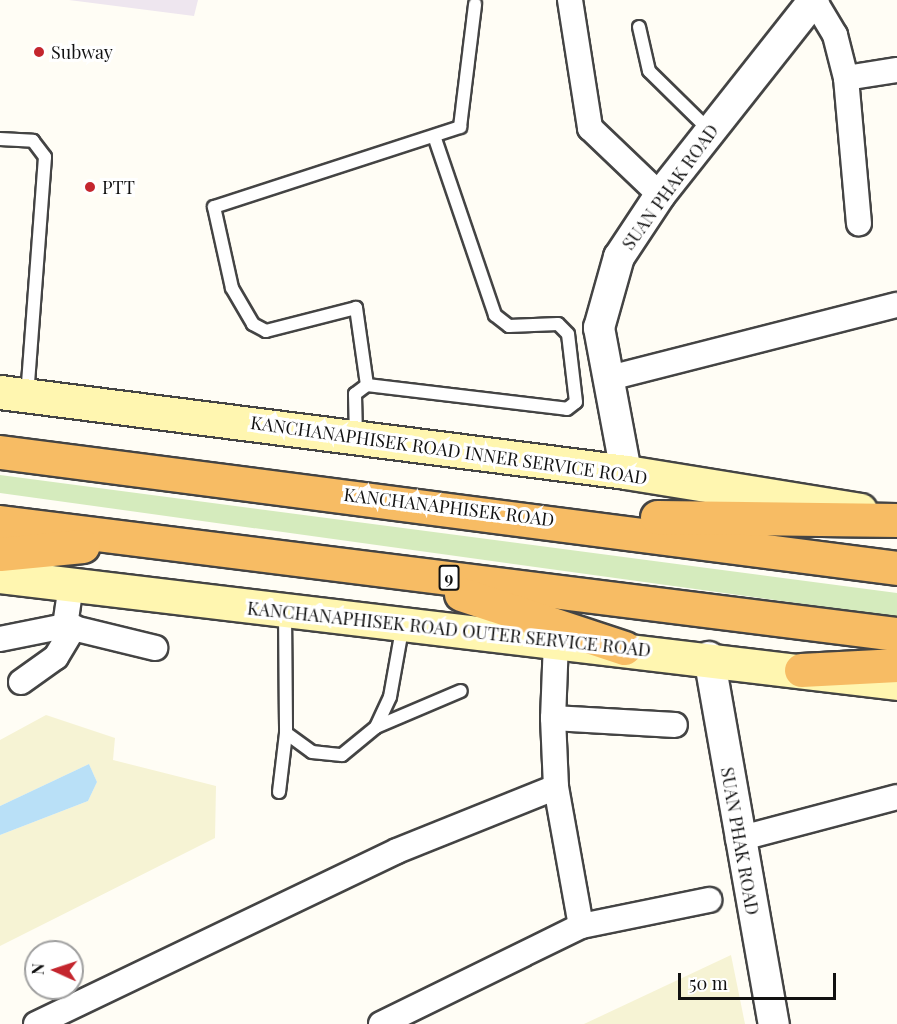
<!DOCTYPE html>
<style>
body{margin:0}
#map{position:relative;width:897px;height:1024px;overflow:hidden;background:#fffdf5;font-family:"Playfair Display",serif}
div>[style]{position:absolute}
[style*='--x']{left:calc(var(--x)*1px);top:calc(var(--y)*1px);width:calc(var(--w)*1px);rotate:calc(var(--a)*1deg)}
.industrial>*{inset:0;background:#eee6ef}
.farmland>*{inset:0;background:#f6f3d4}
.green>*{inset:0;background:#d5ebbd}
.water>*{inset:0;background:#b9e0f7}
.roads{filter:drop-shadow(2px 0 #444) drop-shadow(-2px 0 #444) drop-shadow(0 2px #444) drop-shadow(0 -2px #444)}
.service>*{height:12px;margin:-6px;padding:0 6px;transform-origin:6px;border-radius:6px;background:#fff}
.minor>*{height:24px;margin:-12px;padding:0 12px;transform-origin:12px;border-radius:12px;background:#fff}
.tertiary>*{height:30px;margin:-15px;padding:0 15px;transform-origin:15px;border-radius:15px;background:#fff}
.secondary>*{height:33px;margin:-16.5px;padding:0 16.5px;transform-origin:16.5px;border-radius:16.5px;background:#fff6b0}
.trunk>*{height:33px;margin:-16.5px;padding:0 16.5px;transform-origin:16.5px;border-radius:16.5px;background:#f7bc64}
.dots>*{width:16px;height:16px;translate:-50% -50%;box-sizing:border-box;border:3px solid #fff;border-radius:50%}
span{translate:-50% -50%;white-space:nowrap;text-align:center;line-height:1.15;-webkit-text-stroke:6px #fff;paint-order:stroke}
.shield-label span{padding:2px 4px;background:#fff;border:2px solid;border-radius:4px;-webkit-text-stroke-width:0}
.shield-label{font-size:16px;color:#111;font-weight:700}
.poi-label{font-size:18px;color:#111}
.left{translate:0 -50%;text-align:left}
.street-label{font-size:18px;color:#111}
.north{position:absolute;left:24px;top:940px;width:60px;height:60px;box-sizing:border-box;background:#fff;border:2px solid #a0a0a0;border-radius:50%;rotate:273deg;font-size:16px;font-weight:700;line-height:24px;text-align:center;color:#111}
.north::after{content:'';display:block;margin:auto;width:21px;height:27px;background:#c4262e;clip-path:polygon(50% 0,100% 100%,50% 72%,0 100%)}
.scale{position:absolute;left:678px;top:973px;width:158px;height:27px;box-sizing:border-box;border:3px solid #111;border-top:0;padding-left:8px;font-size:18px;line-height:21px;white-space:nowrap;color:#111;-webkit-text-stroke:4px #fff;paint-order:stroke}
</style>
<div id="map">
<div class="industrial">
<i style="clip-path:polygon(69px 0,198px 0,194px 16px)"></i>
</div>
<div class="farmland">
<i style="clip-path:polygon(46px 715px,115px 738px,113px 760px,216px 786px,215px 838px,0 946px,0 835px,88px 801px,97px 782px,89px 764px,0 806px,0 740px)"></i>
<i style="clip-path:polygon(731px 955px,745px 1024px,584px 1024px)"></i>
</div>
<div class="green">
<i style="clip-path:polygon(0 475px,897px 593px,897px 617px,0 493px)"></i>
</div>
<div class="water">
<i style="clip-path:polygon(89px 764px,97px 782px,88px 801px,0 835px,0 806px)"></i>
</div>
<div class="roads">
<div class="service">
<i style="--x:639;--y:27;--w:45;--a:77.2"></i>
<i style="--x:649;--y:71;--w:86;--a:44.5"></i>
<i style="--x:0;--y:139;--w:33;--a:3"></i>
<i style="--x:33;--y:141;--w:20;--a:53"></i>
<i style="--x:45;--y:157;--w:239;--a:94.3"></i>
<i style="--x:367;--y:385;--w:78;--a:-98.1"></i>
<i style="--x:356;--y:308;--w:93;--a:165.7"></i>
<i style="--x:266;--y:331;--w:15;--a:-152"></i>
<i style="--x:253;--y:324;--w:42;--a:-120.3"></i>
<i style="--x:232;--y:288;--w:83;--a:-102.5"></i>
<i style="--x:214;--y:207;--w:259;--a:-18"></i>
<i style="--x:460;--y:127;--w:124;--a:-83"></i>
<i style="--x:356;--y:436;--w:42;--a:-91.4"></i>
<i style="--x:355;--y:394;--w:15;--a:-37"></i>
<i style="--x:367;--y:385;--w:201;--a:6.8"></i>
<i style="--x:567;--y:409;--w:11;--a:-38"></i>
<i style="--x:576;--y:402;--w:68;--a:-96.7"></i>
<i style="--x:568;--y:334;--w:14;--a:-135"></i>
<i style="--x:558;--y:324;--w:49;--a:177.7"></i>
<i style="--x:509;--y:326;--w:18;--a:-142"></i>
<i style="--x:495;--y:315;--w:186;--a:-108.8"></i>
<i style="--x:285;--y:612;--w:121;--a:89.5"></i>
<i style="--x:286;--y:733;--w:32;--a:36"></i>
<i style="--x:312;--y:752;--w:30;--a:6"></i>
<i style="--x:342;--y:755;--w:44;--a:-39.5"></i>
<i style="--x:376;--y:727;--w:33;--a:-65"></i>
<i style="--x:390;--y:697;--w:74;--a:-79.9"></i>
<i style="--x:376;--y:727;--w:92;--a:-23"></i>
<i style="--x:279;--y:792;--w:59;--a:-83.2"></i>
</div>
<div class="minor">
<i style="--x:570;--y:0;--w:130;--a:81.1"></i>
<i style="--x:590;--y:128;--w:97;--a:43.7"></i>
<i style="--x:814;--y:0;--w:41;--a:59"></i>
<i style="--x:835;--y:35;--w:44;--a:75.7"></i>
<i style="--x:846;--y:78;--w:146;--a:84.9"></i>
<i style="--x:846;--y:78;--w:52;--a:-8.9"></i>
<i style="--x:610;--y:378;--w:296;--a:-14.3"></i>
<i style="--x:65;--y:626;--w:93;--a:13.7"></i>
<i style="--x:0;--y:639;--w:66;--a:-11.3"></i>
<i style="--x:65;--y:626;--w:41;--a:-81.7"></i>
<i style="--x:556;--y:641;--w:77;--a:92.2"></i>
<i style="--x:553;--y:718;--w:122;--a:3.3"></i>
<i style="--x:21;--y:682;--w:43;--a:-35.5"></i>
<i style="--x:56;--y:657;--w:35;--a:-59"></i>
<i style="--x:553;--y:718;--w:69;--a:87.5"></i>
<i style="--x:556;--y:787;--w:141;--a:79.8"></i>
<i style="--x:738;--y:839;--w:164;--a:-14.8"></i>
<i style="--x:36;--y:1024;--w:400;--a:-25.6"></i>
<i style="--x:397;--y:851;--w:171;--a:-21.9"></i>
<i style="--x:381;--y:1024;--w:223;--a:-26.1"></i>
<i style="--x:581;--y:926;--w:131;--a:-11.5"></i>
</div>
<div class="tertiary">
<i style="--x:626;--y:472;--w:147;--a:-100.6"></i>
<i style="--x:599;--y:328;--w:74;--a:-74.3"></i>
<i style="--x:619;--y:257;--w:74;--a:-56.5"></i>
<i style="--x:660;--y:195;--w:248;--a:-51.7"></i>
<i style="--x:709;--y:657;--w:373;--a:80"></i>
</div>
<div class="secondary">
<i style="--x:0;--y:392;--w:631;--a:7.28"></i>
<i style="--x:626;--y:472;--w:237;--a:9.2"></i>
<i style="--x:0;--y:576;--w:903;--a:6.8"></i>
</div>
<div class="trunk">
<i style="--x:0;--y:452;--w:904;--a:7.37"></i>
<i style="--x:657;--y:517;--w:240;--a:0.7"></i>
<i style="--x:0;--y:522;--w:904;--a:7.12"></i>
<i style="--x:0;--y:554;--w:83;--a:-5.5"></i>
<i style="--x:461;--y:594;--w:172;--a:18.3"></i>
<i style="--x:801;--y:670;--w:96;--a:-3"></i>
</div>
</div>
<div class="dots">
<i style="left:39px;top:52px;background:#c4262e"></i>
<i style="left:90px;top:187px;background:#c4262e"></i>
</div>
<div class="shield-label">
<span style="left:449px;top:578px">9</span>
</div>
<div class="poi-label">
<span class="left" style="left:51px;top:52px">Subway</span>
<span class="left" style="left:102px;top:187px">PTT</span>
</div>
<div class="street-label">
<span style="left:670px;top:187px;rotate:-54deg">SUAN PHAK ROAD</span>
<span style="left:449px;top:450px;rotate:8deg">KANCHANAPHISEK ROAD INNER SERVICE ROAD</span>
<span style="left:449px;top:507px;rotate:7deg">KANCHANAPHISEK ROAD</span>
<span style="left:449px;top:629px;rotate:6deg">KANCHANAPHISEK ROAD OUTER SERVICE ROAD</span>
<span style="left:740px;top:841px;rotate:80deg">SUAN PHAK ROAD</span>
</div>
<div class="north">N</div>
<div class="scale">50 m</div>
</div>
